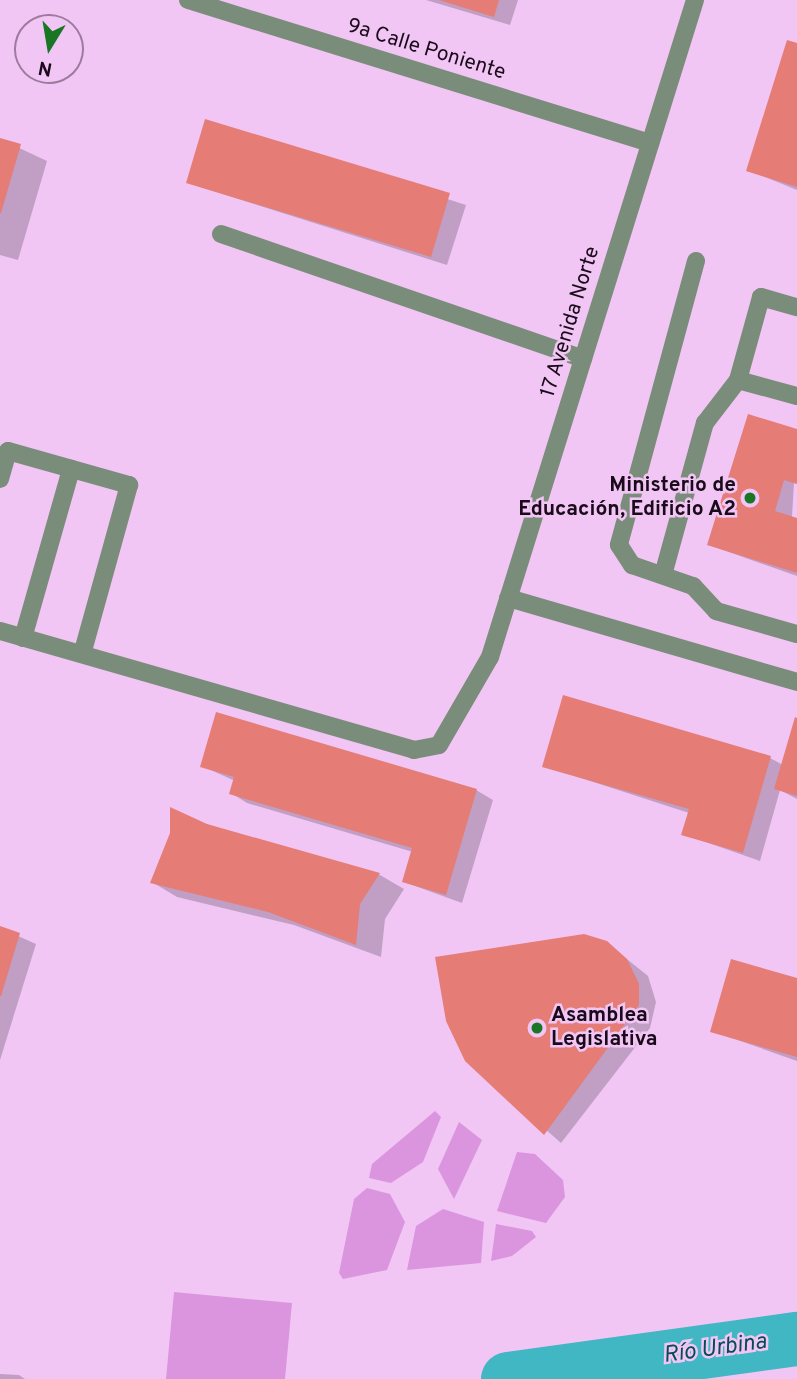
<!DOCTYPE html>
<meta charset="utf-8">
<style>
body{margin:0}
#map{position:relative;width:797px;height:1379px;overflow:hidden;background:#f2c6f4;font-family:Overpass,sans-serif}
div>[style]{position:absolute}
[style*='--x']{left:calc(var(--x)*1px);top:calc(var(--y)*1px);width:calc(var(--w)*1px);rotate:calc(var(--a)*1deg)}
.green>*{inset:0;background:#db95df}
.shadow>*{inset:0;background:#0003}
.river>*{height:54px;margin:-27px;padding:0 27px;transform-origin:27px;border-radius:27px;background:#40b7c3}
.building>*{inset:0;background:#e57c75}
.lane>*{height:18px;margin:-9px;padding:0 9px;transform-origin:9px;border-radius:9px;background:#7a8d7a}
.street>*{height:18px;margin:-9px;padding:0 9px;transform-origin:9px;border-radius:9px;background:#7a8d7a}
.dots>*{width:19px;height:19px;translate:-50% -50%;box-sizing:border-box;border:4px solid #f2c6f4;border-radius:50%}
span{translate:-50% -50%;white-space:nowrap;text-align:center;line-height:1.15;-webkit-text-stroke:5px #f2c6f4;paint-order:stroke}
.street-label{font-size:21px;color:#1a0b1b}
.poi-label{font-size:21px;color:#1a0b1b;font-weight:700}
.right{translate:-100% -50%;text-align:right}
.left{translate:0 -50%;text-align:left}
.water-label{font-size:23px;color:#044d54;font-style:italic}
.north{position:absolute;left:14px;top:14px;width:70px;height:70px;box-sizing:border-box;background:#f2c6f4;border:2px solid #9c7b9d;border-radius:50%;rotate:191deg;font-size:19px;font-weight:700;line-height:28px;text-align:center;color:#1a0b1b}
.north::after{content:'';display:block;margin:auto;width:24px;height:32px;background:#187625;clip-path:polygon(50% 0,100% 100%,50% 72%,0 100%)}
</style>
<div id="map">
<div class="green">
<i style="clip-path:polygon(435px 1111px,441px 1117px,423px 1162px,391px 1183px,369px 1178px,372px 1164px)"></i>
<i style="clip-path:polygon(459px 1122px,482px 1140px,454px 1199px,438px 1169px)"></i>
<i style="clip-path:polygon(517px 1152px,535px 1154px,563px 1180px,565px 1197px,546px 1223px,497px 1211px)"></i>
<i style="clip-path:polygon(367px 1188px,390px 1194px,405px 1222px,387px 1270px,343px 1279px,339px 1273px,354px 1199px)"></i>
<i style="clip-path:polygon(443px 1209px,484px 1222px,481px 1263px,407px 1270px,416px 1226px)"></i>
<i style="clip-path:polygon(496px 1224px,532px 1231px,536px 1237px,512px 1256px,491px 1261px)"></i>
<i style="clip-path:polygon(174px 1292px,292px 1303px,285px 1379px,166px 1379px)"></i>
</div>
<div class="shadow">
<i style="clip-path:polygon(426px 0,518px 0,510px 25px)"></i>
<i style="clip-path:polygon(797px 45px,797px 190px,748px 170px)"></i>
<i style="clip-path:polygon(206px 122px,466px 205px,447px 265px,188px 183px)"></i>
<i style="clip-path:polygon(0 139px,47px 161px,18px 260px,0 255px)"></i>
<i style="clip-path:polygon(797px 431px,792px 517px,797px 576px,709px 545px)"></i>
<i style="clip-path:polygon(797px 720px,797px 799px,780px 790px,760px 861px,683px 834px,689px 813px,544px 766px,770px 758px,783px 765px)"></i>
<i style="clip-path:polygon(202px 766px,476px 790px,493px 800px,462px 903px,404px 882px,413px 852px,247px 803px,231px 793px,235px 781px)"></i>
<i style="clip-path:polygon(206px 825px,380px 875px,404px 889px,385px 919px,381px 957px,294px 925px,177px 897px,152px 882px)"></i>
<i style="clip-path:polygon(0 928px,36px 944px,0 1060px)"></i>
<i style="clip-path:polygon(607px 943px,648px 976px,656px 1002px,650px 1028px,561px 1143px,466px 1059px)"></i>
<i style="clip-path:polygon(797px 980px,797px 1061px,712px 1031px)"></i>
<i style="clip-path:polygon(0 1374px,19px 1375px,25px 1379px,0 1379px)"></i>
</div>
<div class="river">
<i style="--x:508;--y:1379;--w:292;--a:-7.9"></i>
</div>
<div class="building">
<i style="clip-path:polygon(439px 0,499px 0,494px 17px)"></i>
<i style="clip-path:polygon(787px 40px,797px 43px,797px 187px,746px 171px)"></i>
<i style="clip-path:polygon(205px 119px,450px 193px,431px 257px,186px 183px)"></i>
<i style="clip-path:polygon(0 138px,21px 144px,1px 213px,0 213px)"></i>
<i style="clip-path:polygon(748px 414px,797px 429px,797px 484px,784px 480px,775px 511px,797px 518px,797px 573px,707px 545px)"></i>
<i style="clip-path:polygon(563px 695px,771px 756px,743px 853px,681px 835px,689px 809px,542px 767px)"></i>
<i style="clip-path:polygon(216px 712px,477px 789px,446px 895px,402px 882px,412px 848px,229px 794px,234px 777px,200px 767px)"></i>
<i style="clip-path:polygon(795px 717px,797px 718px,797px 796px,774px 789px)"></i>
<i style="clip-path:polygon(170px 807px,207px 824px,380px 873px,360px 904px,356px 945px,268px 912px,150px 883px,170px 833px)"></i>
<i style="clip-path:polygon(0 926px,20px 933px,1px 996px,0 996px)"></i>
<i style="clip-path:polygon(584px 934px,607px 941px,627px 959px,639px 984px,639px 1005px,544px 1135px,465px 1061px,446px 1021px,435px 957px)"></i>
<i style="clip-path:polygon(731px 959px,797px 978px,797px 1057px,710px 1032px)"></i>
</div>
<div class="lane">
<i style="--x:221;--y:234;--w:383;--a:19"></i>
<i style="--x:696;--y:261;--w:294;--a:105.2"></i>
<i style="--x:619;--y:545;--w:24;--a:57"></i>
<i style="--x:632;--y:565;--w:65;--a:19"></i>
<i style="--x:693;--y:586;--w:34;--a:47"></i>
<i style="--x:716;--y:611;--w:84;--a:15.9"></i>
<i style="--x:738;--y:380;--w:61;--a:15.2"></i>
<i style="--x:0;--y:479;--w:29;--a:-74"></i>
<i style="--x:8;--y:451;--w:126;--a:15.7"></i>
<i style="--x:129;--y:485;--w:175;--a:105.5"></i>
<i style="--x:663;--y:575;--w:158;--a:-74.6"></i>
<i style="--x:705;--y:423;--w:54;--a:-52.5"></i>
<i style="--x:738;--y:380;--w:86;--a:-74.5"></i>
<i style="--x:761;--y:297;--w:37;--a:16"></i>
<i style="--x:508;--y:598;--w:301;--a:16.2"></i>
<i style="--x:0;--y:631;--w:431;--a:16"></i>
<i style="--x:414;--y:750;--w:25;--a:-11"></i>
<i style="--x:439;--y:745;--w:102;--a:-59.9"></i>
<i style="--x:23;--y:638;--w:176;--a:-74.1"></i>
</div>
<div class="street">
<i style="--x:188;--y:0;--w:484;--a:17.2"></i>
<i style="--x:490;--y:657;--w:688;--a:-72.67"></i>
</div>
<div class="dots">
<i style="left:750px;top:498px;background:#187625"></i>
<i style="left:537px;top:1028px;background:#187625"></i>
</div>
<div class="street-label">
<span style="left:426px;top:50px;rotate:17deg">9a Calle Poniente</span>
<span style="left:571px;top:322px;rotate:-73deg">17 Avenida Norte</span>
</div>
<div class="poi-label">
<span class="right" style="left:736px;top:498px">Ministerio de<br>Educación, Edificio A2</span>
<span class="left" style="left:551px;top:1028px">Asamblea<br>Legislativa</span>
</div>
<div class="water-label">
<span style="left:715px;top:1350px;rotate:-8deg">Río Urbina</span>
</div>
<div class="north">N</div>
</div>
